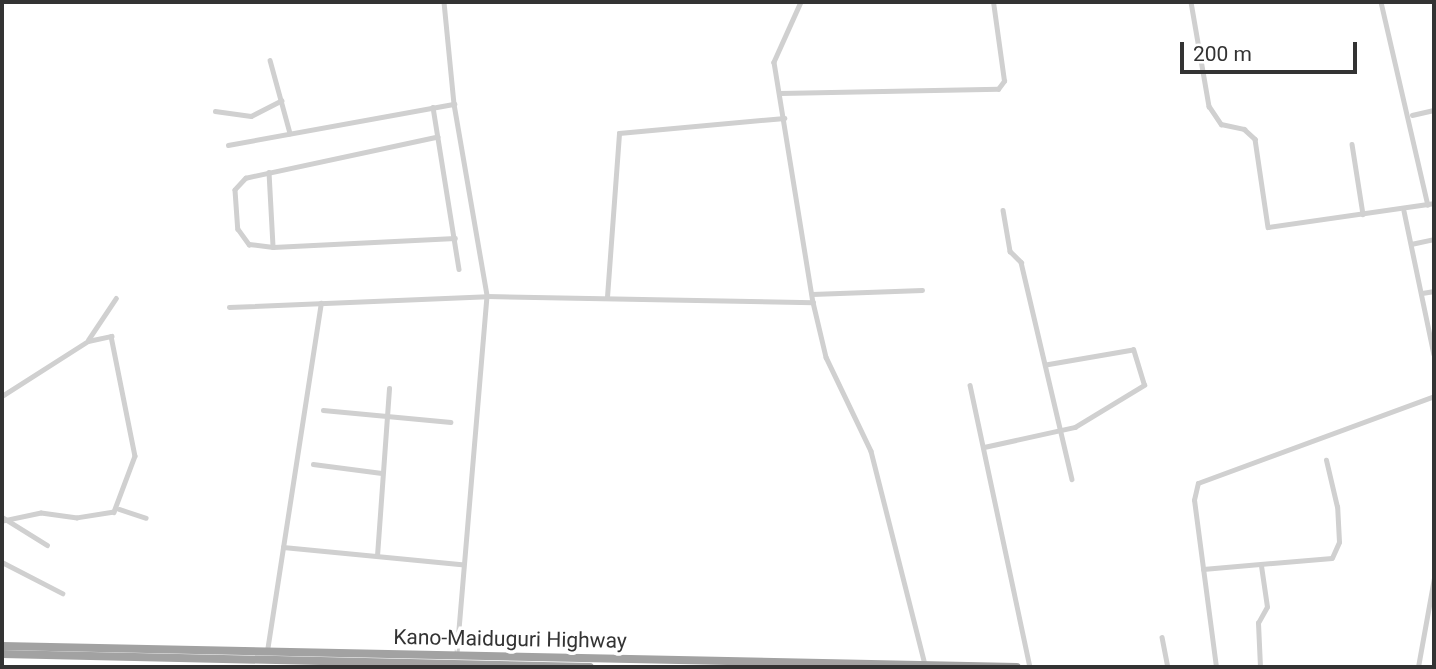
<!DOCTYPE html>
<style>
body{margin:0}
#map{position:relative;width:1436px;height:669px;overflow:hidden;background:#fff;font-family:Roboto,sans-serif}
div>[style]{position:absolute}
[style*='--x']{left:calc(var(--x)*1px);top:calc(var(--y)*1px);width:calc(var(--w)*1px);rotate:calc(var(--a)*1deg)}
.minor>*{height:4.5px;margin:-2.25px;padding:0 2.25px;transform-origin:2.25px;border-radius:2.25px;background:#d0d0d0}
.trunk>*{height:8px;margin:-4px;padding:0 4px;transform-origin:4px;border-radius:4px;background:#a2a2a2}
span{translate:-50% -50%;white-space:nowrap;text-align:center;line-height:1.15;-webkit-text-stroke:7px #fff;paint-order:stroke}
.street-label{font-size:21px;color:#333}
.frame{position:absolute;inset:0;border:4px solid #333;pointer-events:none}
.scale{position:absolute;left:1180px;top:42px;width:177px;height:32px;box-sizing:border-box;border:4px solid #333;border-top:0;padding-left:9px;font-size:21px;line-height:24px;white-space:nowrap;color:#333;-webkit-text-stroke:5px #fff;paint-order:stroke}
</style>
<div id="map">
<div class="minor">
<i style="--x:444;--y:2;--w:102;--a:84.4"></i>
<i style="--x:454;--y:104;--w:195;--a:80.2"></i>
<i style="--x:487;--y:296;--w:359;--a:94.8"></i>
<i style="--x:801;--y:2;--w:66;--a:114.2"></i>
<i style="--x:774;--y:62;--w:243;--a:80.8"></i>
<i style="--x:1191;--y:2;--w:106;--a:80.2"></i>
<i style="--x:1209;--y:106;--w:22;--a:56"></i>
<i style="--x:1221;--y:124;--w:24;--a:12"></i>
<i style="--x:1244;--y:129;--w:15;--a:42"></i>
<i style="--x:1255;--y:139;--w:89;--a:81.6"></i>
<i style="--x:1268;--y:227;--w:168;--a:-8.2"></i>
<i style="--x:1381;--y:2;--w:208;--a:77"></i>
<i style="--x:270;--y:60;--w:76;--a:74.7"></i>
<i style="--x:780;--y:93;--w:218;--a:-1.1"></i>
<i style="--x:998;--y:89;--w:10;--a:-53"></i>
<i style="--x:1004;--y:81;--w:80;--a:-97.9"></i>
<i style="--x:433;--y:107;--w:164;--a:80.9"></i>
<i style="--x:215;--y:111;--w:36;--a:8"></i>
<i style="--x:251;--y:116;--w:34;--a:-27"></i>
<i style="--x:1412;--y:115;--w:23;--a:-13"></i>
<i style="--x:438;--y:137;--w:196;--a:167.9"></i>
<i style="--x:246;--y:178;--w:16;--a:133"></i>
<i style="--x:235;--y:190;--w:39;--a:86"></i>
<i style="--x:238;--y:229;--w:19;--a:54"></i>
<i style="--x:249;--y:244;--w:24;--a:7"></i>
<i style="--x:273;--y:247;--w:182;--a:-2.8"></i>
<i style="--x:1352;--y:144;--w:71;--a:81.1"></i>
<i style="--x:228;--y:145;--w:230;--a:-10.3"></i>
<i style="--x:269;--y:172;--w:75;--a:86.9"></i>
<i style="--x:1003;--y:210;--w:42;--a:80.3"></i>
<i style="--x:1010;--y:251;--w:16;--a:45"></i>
<i style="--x:1021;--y:262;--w:223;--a:76.8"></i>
<i style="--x:1404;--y:211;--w:146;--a:78.2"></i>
<i style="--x:1411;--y:244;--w:24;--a:-12"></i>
<i style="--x:1422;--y:293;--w:12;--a:-9"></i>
<i style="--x:812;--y:294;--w:110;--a:-2.1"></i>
<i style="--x:607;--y:297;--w:164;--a:-85.8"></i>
<i style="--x:619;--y:133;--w:166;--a:-5.2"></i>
<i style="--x:229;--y:307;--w:258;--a:-2.4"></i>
<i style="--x:487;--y:296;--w:326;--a:1.1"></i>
<i style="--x:813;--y:302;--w:57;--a:76.7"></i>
<i style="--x:826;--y:357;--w:104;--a:64.4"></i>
<i style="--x:871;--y:451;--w:221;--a:75.8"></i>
<i style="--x:88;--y:340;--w:50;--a:-56.3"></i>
<i style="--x:970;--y:385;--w:288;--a:78"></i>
<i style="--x:2;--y:396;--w:102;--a:-32.6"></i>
<i style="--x:88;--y:341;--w:24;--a:-12"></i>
<i style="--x:111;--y:336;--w:122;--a:78.7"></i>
<i style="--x:135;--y:456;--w:60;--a:110.6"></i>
<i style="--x:114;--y:512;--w:37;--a:171"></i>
<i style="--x:77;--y:518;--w:36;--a:-172"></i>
<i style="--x:41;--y:513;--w:40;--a:168"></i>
<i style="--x:323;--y:410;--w:128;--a:5.4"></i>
<i style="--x:984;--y:447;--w:93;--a:-12.4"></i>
<i style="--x:1075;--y:427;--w:81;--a:-31.3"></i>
<i style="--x:1144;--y:385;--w:37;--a:-107"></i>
<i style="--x:1133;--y:350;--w:88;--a:170.2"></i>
<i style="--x:313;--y:464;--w:69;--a:7.5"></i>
<i style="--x:119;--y:509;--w:28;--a:18"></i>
<i style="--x:2;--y:517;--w:53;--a:31.9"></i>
<i style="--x:283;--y:547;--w:179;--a:5.5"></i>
<i style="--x:377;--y:556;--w:168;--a:-85.9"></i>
<i style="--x:2;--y:562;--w:68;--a:27.3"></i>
<i style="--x:1203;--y:569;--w:129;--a:-4.9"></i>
<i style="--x:1332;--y:558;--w:17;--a:-66"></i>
<i style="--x:1339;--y:542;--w:35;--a:-93"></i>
<i style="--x:1337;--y:507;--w:48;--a:-103.2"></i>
<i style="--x:1162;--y:637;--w:31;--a:79"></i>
<i style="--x:267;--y:651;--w:352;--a:-81.2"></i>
<i style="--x:1216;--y:667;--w:168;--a:-97.5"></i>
<i style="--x:1194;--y:500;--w:17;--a:-77"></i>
<i style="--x:1198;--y:483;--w:252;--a:-20.2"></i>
<i style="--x:1260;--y:667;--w:44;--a:-92.6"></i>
<i style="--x:1258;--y:623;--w:18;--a:-61"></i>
<i style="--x:1267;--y:607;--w:41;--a:-98.3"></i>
<i style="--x:1418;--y:667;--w:90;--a:-79.8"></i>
</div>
<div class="trunk">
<i style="--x:2;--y:646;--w:1015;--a:1.19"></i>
<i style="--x:2;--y:654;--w:588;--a:1.27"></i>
</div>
<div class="street-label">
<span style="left:510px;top:639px;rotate:1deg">Kano-Maiduguri Highway</span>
</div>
<div class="frame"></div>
<div class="scale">200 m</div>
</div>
